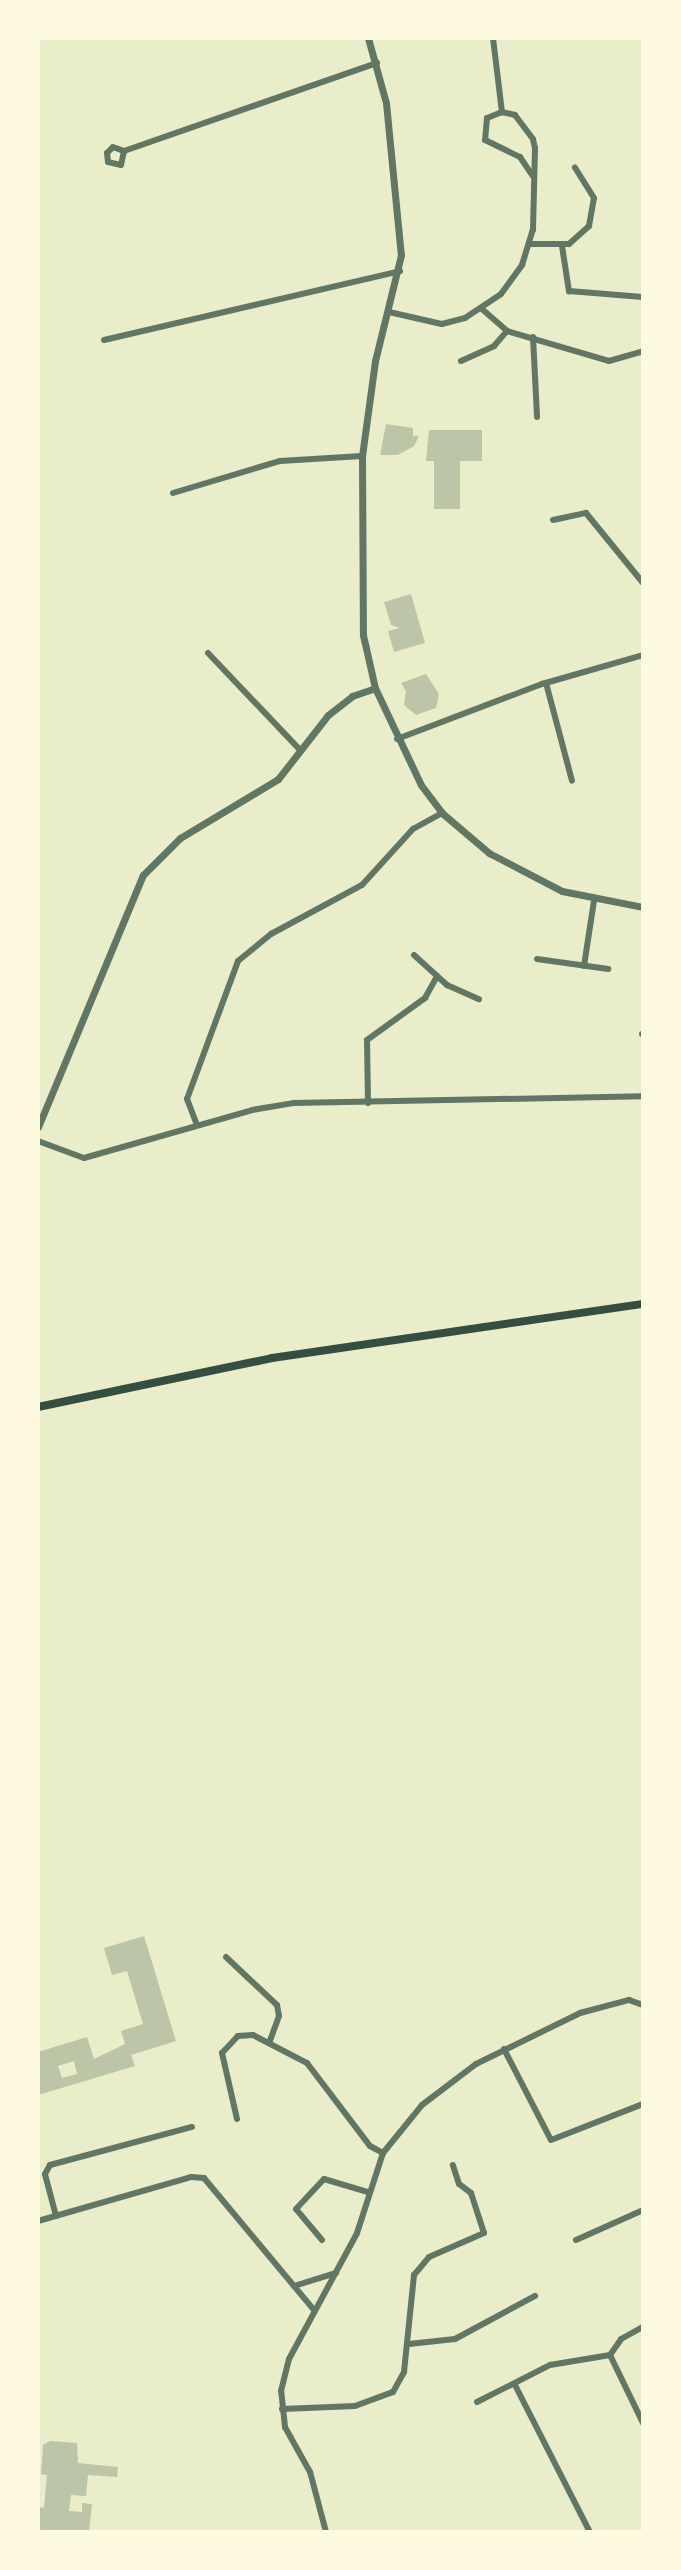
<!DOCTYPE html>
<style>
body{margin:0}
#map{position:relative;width:681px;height:2570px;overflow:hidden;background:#e9edc9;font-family:"Golos Text",sans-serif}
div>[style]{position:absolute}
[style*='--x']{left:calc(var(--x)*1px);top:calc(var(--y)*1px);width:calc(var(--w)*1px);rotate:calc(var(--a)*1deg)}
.building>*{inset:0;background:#bcc5a7}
.minor>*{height:6px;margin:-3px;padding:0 3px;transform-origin:3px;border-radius:3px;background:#617663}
.tertiary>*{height:7px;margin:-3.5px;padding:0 3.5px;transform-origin:3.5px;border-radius:3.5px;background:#617663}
.secondary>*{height:8px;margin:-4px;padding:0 4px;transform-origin:4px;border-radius:4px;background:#344e41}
span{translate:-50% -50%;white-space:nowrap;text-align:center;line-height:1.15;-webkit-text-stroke:8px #fefae0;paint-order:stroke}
.frame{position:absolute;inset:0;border:40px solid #fefae0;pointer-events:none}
</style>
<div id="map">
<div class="building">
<i style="clip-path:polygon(386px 424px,413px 428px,413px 436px,419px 436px,414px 446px,398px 455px,380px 455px)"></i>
<i style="clip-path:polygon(429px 430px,482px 430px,482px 461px,460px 461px,460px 509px,434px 509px,434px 461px,426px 461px)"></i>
<i style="clip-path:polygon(411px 594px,425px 643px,394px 652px,388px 631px,400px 628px,391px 625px,384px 602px)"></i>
<i style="clip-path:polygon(426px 674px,439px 694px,436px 708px,416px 715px,404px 705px,406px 691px,401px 683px)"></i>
<i style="clip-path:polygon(evenodd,144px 1936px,176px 2041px,131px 2055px,135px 2066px,38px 2095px,38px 2052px,87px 2037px,94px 2059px,125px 2044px,121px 2031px,143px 2024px,127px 1971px,112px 1975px,104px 1948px,144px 1936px,74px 2061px,77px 2074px,62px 2078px,58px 2066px,74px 2061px)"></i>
<i style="clip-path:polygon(50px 2441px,77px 2443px,78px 2463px,118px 2467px,117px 2477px,88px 2475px,86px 2496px,71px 2495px,69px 2511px,82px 2512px,82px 2503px,92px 2504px,89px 2532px,39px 2530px,38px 2507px,44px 2508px,47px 2475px,41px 2474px,43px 2445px)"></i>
</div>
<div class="minor">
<i style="--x:493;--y:38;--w:75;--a:83.1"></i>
<i style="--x:124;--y:151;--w:14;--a:102"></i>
<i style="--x:121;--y:165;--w:13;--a:-167"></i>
<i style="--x:108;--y:162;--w:9;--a:-96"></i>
<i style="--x:107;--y:153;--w:8;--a:-45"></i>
<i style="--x:113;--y:147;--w:12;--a:20"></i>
<i style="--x:124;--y:151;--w:268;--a:-19.2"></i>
<i style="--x:530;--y:244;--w:39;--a:0"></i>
<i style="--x:569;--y:244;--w:27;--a:-42"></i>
<i style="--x:589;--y:226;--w:28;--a:-80"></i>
<i style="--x:594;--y:198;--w:36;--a:-122"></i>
<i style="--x:562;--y:246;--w:46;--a:81.2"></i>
<i style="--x:569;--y:291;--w:74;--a:4.6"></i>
<i style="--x:482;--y:309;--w:33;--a:41"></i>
<i style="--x:507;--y:331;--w:106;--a:16.4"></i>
<i style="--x:609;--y:361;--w:35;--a:-16"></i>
<i style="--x:389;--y:312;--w:54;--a:12.8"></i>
<i style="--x:442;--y:324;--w:24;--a:-15"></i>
<i style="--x:465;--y:318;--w:43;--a:-33.7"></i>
<i style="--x:501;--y:294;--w:36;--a:-54"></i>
<i style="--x:522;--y:265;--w:37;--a:-73"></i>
<i style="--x:533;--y:230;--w:82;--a:-88.6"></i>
<i style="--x:535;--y:148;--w:9;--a:-103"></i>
<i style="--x:533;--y:139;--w:30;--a:-127"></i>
<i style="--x:515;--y:115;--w:13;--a:-167"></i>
<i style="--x:502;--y:112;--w:16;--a:158"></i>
<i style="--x:487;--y:118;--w:22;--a:95"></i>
<i style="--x:485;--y:140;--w:39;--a:26"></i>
<i style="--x:520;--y:157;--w:23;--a:56"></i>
<i style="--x:533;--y:337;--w:80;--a:87.1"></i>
<i style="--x:104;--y:340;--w:304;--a:-13.1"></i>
<i style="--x:461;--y:361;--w:36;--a:-24"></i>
<i style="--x:494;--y:346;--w:20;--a:-49"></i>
<i style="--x:173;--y:493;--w:112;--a:-16.7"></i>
<i style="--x:280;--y:461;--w:82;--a:-3.5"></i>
<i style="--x:553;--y:520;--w:34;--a:-12"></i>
<i style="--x:586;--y:513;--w:90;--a:50.8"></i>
<i style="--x:208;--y:653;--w:135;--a:46.5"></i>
<i style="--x:546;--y:683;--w:101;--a:75.1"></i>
<i style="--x:397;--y:739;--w:155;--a:-20.8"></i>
<i style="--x:542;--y:684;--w:105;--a:-16"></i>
<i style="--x:414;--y:955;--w:45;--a:42.3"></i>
<i style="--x:447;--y:985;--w:35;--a:24"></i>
<i style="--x:537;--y:959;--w:72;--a:8"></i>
<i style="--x:584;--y:966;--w:66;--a:-81.3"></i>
<i style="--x:642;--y:1034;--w:1;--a:0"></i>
<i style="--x:368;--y:1103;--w:63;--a:-90.9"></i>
<i style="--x:367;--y:1040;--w:72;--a:-35.9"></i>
<i style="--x:425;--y:998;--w:25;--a:-61"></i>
<i style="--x:197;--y:1125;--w:28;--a:-111"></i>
<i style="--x:187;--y:1099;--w:147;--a:-69.7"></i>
<i style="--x:238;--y:961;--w:43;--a:-39.3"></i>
<i style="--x:271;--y:934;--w:103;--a:-28.3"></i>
<i style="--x:362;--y:885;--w:76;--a:-47.7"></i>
<i style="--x:413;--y:829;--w:33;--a:-29"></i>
<i style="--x:38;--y:1141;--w:49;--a:20.3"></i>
<i style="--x:84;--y:1158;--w:175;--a:-15.9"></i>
<i style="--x:252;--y:1110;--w:43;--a:-9.5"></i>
<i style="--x:294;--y:1103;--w:349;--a:-1.1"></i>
<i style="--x:226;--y:1957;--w:70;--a:43.3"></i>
<i style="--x:277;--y:2005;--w:11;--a:80"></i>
<i style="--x:279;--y:2016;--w:27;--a:110"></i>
<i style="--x:504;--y:2049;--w:102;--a:62.7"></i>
<i style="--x:551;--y:2140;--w:99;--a:-21.4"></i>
<i style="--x:237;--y:2119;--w:68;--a:-102.8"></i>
<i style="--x:222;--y:2053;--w:23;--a:-47"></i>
<i style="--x:238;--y:2036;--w:15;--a:-4"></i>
<i style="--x:253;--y:2035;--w:61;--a:27.4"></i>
<i style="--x:307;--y:2063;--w:104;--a:52.8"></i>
<i style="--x:370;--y:2146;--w:15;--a:28"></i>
<i style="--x:56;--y:2216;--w:43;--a:-104.7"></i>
<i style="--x:45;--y:2174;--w:10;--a:-61"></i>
<i style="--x:50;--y:2165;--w:147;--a:-15"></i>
<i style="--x:38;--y:2221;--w:159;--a:-16"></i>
<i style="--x:191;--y:2177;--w:13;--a:4"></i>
<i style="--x:204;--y:2178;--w:173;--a:50.2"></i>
<i style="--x:322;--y:2240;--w:40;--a:-130"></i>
<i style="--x:296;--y:2209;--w:41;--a:-47"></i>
<i style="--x:324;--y:2179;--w:46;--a:16.5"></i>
<i style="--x:576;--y:2240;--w:73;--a:-24.1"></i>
<i style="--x:294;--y:2286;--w:44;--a:-17.2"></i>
<i style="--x:409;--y:2344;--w:46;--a:-6.2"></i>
<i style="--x:455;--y:2339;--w:91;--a:-28.3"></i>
<i style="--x:610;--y:2355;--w:76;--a:64.1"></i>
<i style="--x:610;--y:2355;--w:19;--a:-55"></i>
<i style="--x:621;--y:2339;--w:25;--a:-29"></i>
<i style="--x:515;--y:2385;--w:165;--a:63"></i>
<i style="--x:477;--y:2402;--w:82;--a:-26.9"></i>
<i style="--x:550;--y:2365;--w:61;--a:-9.5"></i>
<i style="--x:282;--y:2409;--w:73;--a:-2.4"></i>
<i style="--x:355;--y:2406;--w:40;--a:-20.2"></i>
<i style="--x:393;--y:2392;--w:23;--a:-61"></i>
<i style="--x:404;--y:2372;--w:98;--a:-84.1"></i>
<i style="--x:414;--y:2275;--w:23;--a:-50"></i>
<i style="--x:429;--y:2257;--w:60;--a:-23.6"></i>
<i style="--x:484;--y:2233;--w:42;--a:-108"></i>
<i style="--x:471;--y:2193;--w:15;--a:-143"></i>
<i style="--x:459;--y:2184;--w:20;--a:-108"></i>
<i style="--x:326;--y:2532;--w:62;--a:-104.9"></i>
<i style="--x:310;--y:2472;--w:51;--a:-119.1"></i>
<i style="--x:285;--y:2427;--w:36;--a:-96"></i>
<i style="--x:281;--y:2391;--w:33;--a:-76"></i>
<i style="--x:289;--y:2359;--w:143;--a:-61.6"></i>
<i style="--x:357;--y:2233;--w:84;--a:-72"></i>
<i style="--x:383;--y:2153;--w:62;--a:-50.9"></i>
<i style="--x:422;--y:2105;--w:68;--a:-37.2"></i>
<i style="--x:476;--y:2064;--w:116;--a:-26.1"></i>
<i style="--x:580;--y:2013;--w:51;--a:-14.9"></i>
<i style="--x:629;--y:2000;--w:15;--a:20"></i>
</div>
<div class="tertiary">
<i style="--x:368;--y:38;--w:67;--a:74.5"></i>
<i style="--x:386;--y:103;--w:153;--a:84.4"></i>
<i style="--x:401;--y:255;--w:109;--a:103.8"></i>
<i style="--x:375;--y:361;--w:96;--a:97.8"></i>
<i style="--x:362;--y:456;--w:179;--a:89.7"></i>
<i style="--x:363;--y:635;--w:54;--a:77.2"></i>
<i style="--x:375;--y:688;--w:107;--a:64.6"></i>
<i style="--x:421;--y:785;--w:35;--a:53"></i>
<i style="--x:442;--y:813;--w:62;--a:40.4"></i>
<i style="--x:489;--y:853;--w:82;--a:27.5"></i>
<i style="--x:562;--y:891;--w:83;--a:11.2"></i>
<i style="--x:38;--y:1127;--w:273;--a:-67.4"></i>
<i style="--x:143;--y:875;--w:52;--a:-45"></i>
<i style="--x:180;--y:838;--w:114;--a:-31"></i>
<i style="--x:278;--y:779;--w:81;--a:-52"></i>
<i style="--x:328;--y:715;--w:31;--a:-38"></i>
<i style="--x:352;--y:696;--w:24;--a:-19"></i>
</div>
<div class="secondary">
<i style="--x:38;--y:1407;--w:239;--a:-11.8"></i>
<i style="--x:272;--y:1358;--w:375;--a:-8.3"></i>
</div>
<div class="frame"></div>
</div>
